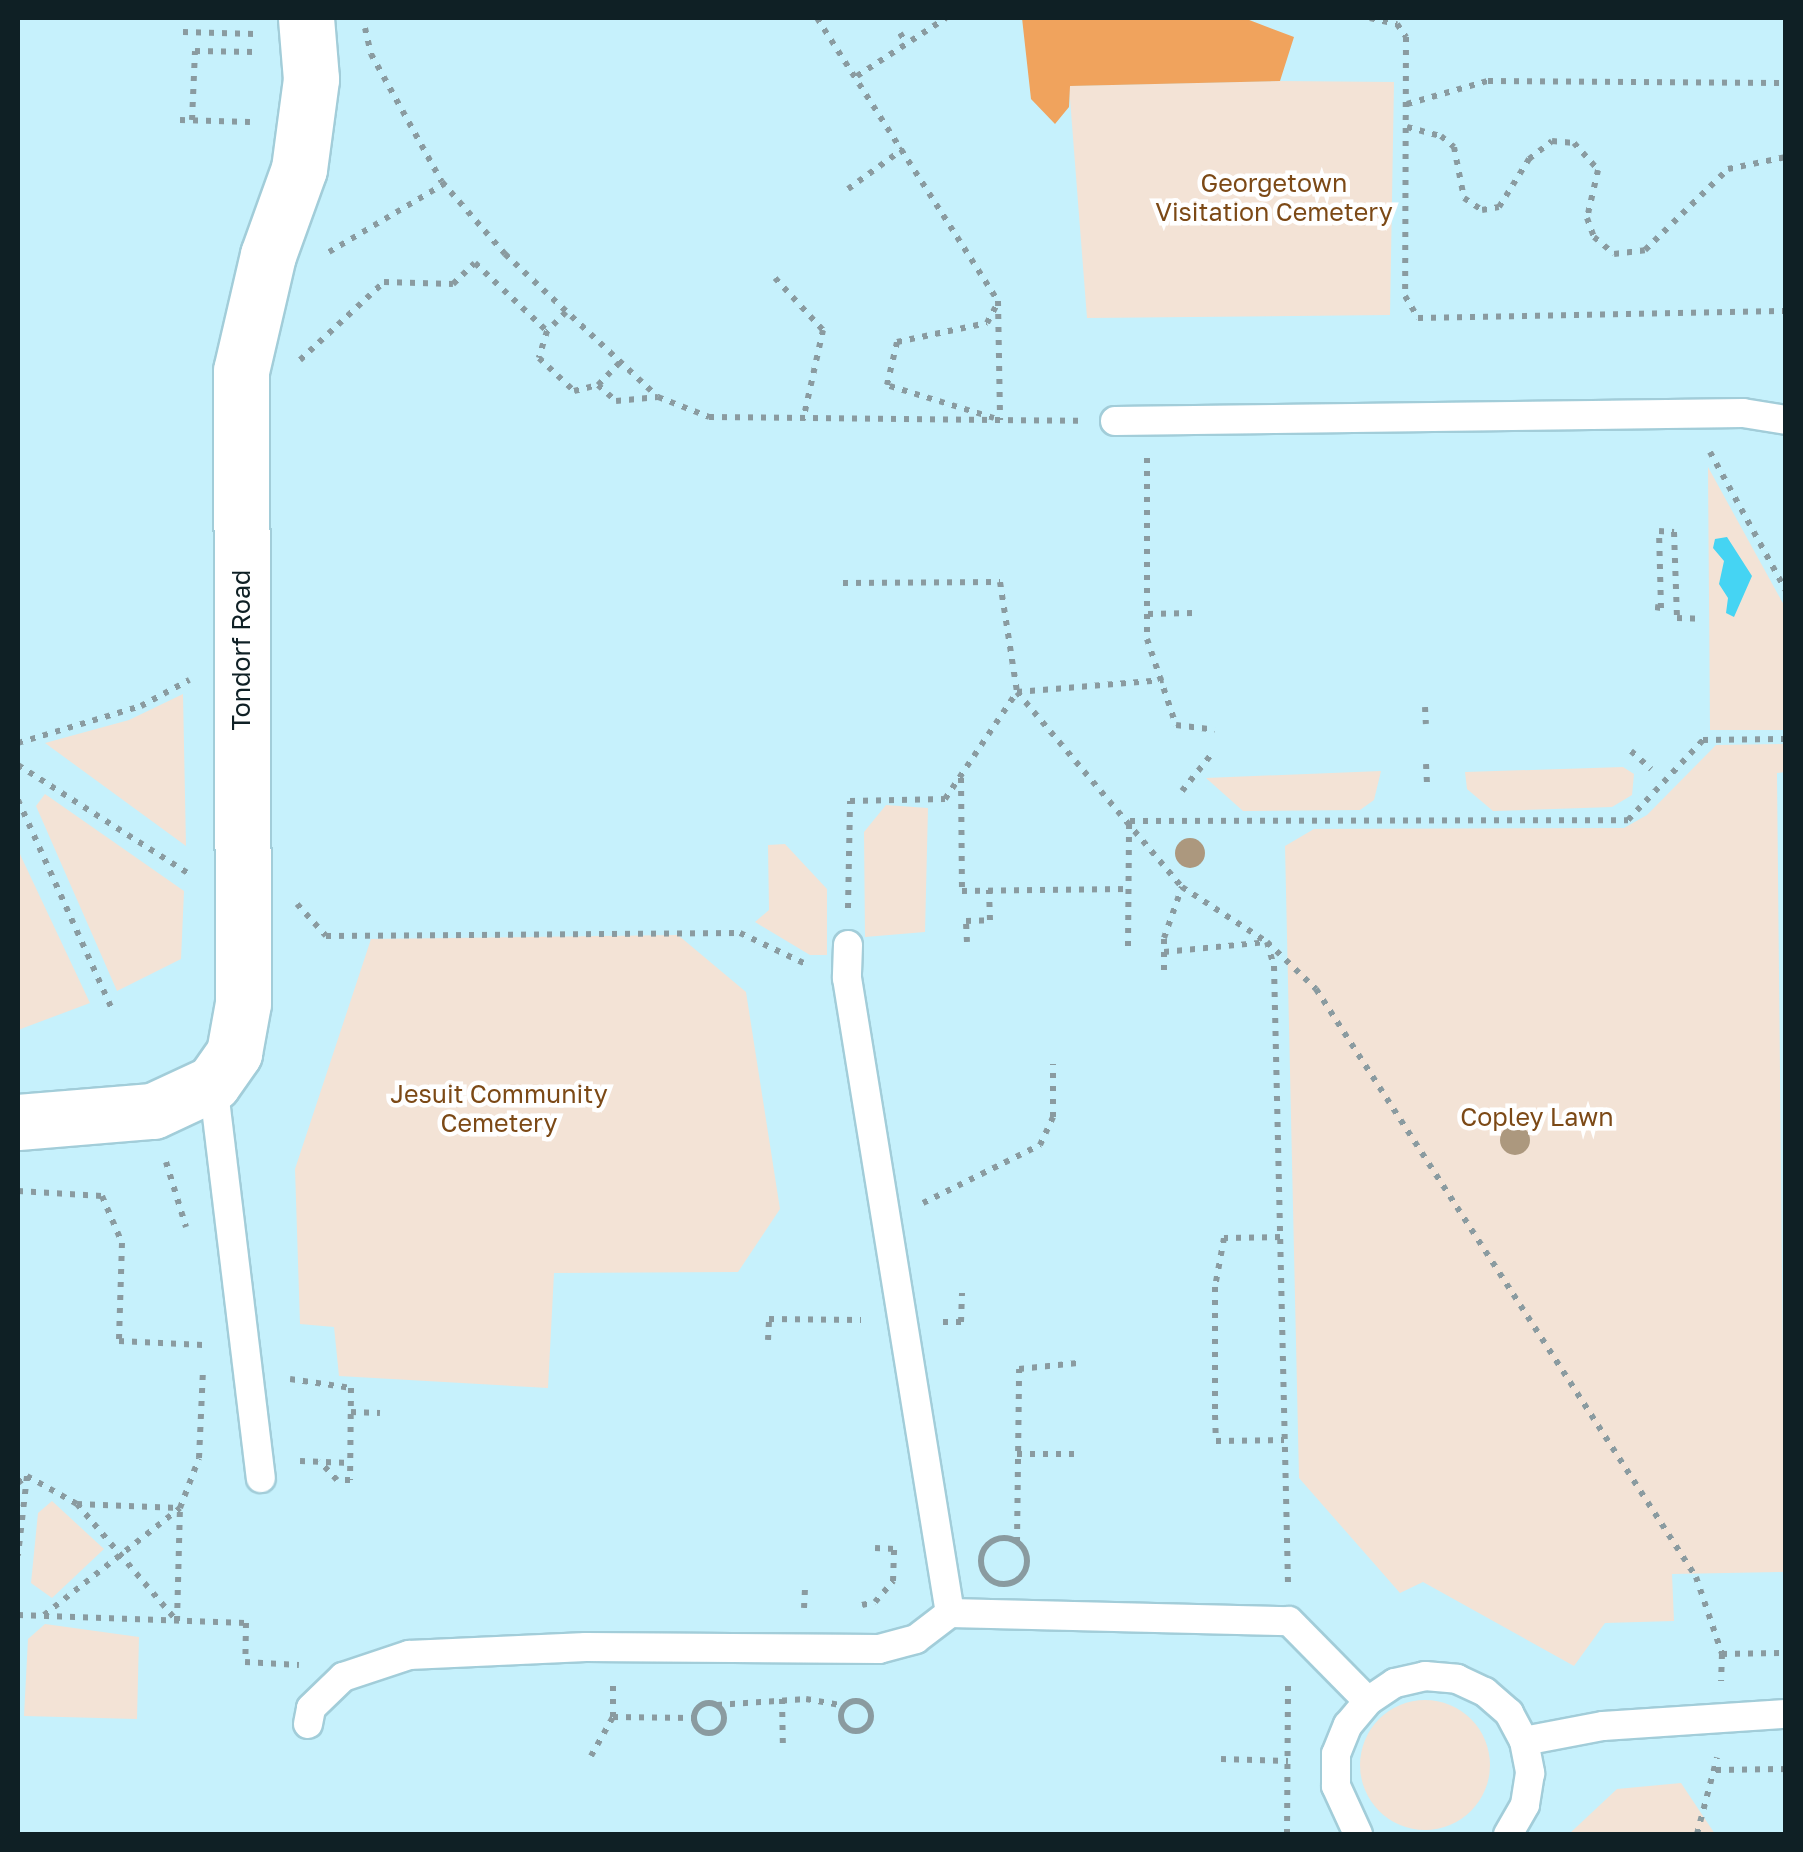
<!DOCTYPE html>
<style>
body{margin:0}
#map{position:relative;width:1803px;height:1852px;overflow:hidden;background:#e7f8fd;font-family:"Golos Text",sans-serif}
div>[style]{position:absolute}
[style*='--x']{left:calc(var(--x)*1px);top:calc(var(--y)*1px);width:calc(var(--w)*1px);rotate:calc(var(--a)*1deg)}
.built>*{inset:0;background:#c6f1fc}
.green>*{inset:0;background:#f3e3d6}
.round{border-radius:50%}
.forest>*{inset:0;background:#f0a35d}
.water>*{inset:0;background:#45d4f3}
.path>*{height:6px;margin-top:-3px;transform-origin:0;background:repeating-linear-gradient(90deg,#8a9ba0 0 5px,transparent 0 13px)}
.path>.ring{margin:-3px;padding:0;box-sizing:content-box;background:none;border:6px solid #8a9ba0;border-radius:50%}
.roads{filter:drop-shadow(2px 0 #a2cdd9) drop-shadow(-2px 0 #a2cdd9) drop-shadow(0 2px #a2cdd9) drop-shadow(0 -2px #a2cdd9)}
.lane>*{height:28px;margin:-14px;padding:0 14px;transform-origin:14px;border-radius:14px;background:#fff}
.street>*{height:55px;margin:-27.5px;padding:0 27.5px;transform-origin:27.5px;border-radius:27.5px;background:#fff}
.trees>*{width:30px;height:30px;margin:-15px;border-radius:50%;background:#ac987e}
span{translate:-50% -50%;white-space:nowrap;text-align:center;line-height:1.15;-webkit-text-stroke:9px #fff;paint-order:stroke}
.park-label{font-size:25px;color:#7c4916}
.street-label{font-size:25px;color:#0f2025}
.frame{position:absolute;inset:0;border:20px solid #0f2025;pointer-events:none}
</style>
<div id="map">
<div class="built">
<i style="clip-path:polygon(18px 18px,1785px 18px,1785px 1834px,18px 1834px)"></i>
</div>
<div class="green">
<i style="clip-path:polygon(1280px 81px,1394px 82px,1390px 315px,1087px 318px,1069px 86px)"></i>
<i style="clip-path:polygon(1708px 467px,1785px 607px,1785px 730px,1710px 730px)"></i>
<i style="clip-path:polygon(183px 694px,186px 846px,45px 743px,129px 720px)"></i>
<i style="clip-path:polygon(1785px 744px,1785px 772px,1777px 773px,1785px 1572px,1672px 1574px,1674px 1621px,1605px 1623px,1574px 1666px,1423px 1582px,1400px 1593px,1299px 1478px,1285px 846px,1314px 829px,1624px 828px,1647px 815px,1716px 745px)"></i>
<i style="clip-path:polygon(1623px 767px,1634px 774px,1632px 795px,1612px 807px,1493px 811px,1467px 789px,1465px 772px)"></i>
<i style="clip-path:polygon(1381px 771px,1374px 800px,1360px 810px,1243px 811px,1206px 778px)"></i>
<i style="clip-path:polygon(45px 794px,184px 891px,181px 959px,117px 991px,36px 806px)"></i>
<i style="clip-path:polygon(886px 805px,928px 808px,925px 932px,865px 937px,864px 832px)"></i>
<i style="clip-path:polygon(785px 844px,827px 889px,827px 955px,810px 955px,755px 922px,769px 910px,768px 845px)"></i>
<i style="clip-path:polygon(18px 850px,90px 1003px,18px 1030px)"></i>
<i style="clip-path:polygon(678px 935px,746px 992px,780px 1209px,738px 1272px,554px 1273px,548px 1388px,339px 1376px,334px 1327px,300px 1324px,295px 1169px,371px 939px)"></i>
<i style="clip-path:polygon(52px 1501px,104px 1549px,52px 1598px,31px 1583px,38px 1513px)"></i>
<i style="clip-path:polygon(45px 1624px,139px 1637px,137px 1719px,24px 1716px,28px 1639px)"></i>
<i class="round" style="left:1360px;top:1700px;width:130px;height:130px"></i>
<i style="clip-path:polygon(1681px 1783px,1715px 1834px,1569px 1834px,1617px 1789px)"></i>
</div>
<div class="forest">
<i style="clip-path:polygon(1022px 18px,1244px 18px,1294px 37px,1280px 81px,1070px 86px,1069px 107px,1055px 124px,1031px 99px)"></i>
</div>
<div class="water">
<i style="clip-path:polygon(1727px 537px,1752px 576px,1734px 617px,1726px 613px,1728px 598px,1719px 584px,1724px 561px,1713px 548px,1715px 539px)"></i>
</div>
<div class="path">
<i style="--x:817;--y:18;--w:336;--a:57.4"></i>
<i style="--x:998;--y:301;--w:119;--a:89"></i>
<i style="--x:1370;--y:18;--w:28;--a:13"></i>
<i style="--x:1397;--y:24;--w:16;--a:55"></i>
<i style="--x:1406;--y:37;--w:259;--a:90.2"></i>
<i style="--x:1405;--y:296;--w:26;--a:59"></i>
<i style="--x:1418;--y:318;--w:368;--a:-1.1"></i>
<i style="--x:365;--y:28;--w:27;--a:77"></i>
<i style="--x:371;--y:54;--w:146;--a:61"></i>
<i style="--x:442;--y:182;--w:96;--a:48.8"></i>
<i style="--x:505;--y:254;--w:209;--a:43.1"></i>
<i style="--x:658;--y:397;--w:55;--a:21.4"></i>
<i style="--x:709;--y:417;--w:370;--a:0.6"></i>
<i style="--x:183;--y:32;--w:72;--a:1.6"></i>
<i style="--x:900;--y:33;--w:12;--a:59"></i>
<i style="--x:857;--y:76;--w:106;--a:-33.1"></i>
<i style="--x:1407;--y:104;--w:84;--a:-15.9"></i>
<i style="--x:1488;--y:81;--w:298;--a:0.4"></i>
<i style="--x:180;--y:120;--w:70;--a:1.6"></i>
<i style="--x:192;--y:120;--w:69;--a:-87.5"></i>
<i style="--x:195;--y:51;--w:60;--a:1"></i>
<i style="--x:1407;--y:127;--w:35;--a:15"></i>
<i style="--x:1441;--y:136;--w:17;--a:40"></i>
<i style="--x:1454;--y:147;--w:52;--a:78.9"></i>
<i style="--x:1464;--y:198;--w:22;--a:34"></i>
<i style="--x:1482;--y:210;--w:17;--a:-10"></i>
<i style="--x:1499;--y:207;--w:57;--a:-58"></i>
<i style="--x:1529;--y:159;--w:29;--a:-38"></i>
<i style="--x:1552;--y:141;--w:22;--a:5"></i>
<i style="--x:1574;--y:143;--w:36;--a:48"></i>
<i style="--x:1598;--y:170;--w:49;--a:102.9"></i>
<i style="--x:1587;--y:218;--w:20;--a:70"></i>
<i style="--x:1594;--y:237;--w:26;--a:40"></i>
<i style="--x:1614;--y:254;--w:31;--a:-7"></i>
<i style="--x:1645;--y:250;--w:116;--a:-44.3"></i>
<i style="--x:1728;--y:169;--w:59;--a:-11.7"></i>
<i style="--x:848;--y:189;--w:68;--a:-36"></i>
<i style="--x:329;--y:252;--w:134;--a:-30.6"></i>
<i style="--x:775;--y:278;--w:71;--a:47.3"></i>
<i style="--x:823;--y:330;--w:92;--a:102.5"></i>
<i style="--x:566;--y:312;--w:27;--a:135"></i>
<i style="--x:547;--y:331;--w:28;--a:107"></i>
<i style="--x:539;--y:358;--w:48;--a:43.3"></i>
<i style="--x:574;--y:391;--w:25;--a:-14"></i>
<i style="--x:598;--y:385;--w:32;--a:-46"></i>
<i style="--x:300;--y:360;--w:115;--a:-42.9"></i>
<i style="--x:384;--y:282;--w:69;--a:1.7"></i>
<i style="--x:453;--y:284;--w:30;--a:-44"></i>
<i style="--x:475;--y:263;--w:99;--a:43.4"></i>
<i style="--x:598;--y:385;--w:24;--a:42"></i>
<i style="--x:616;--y:401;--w:42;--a:-5.4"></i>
<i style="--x:994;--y:418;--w:112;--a:-162.9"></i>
<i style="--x:887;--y:385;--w:44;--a:-76.9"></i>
<i style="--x:897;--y:342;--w:92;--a:-11.9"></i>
<i style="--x:987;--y:323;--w:24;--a:-62"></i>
<i style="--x:1710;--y:452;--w:158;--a:61.3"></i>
<i style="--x:1147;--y:458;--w:181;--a:90"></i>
<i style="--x:1147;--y:639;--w:91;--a:71.4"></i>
<i style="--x:1176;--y:725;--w:39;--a:7"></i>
<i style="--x:843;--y:583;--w:157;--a:-0.4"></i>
<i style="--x:1000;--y:582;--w:111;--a:81.2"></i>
<i style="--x:1017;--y:692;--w:255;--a:49.8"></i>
<i style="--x:1182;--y:887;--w:101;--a:32.9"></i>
<i style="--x:1267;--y:942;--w:68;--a:43.8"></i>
<i style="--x:1316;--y:989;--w:700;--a:57.13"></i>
<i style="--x:1696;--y:1577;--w:81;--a:71.3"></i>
<i style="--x:1722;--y:1654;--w:27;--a:92"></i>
<i style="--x:1655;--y:607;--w:6;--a:9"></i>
<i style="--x:1661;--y:608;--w:77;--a:-91.5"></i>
<i style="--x:1659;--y:531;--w:15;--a:4"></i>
<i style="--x:1674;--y:532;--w:86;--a:88"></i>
<i style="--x:1677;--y:618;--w:24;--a:2"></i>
<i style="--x:1148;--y:614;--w:45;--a:-1.3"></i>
<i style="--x:1425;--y:707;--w:17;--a:87"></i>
<i style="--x:18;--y:743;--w:128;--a:-16.7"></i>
<i style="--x:141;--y:706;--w:55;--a:-28.4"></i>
<i style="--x:1631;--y:751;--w:27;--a:42"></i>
<i style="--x:1426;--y:764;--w:19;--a:87"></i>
<i style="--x:18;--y:765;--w:203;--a:32.5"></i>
<i style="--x:961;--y:778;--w:113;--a:89.5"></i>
<i style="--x:962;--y:891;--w:166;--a:-0.7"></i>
<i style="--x:1182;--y:791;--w:51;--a:-51.3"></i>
<i style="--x:18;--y:800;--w:229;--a:65.8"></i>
<i style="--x:1130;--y:821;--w:498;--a:-0.1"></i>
<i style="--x:1628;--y:820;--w:110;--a:-46.8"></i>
<i style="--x:1703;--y:740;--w:83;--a:-0.7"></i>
<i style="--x:297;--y:904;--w:43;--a:47.8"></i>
<i style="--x:326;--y:936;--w:414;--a:-0.4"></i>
<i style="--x:740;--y:933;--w:75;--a:25.2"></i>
<i style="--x:848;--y:908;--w:107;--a:-88.9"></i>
<i style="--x:850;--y:801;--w:95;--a:-1.2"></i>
<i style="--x:945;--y:799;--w:129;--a:-56.1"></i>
<i style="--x:1017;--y:692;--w:147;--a:-4.7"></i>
<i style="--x:967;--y:942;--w:21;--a:-93"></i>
<i style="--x:966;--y:921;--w:24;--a:-2"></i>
<i style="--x:990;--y:920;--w:30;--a:-92"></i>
<i style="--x:1128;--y:946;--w:124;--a:-89.5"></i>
<i style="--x:1164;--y:952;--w:103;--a:-5.5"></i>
<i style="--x:1267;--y:942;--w:25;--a:74"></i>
<i style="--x:1274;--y:966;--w:617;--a:88.7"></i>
<i style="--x:1164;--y:970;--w:32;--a:-90"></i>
<i style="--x:1164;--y:938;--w:54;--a:-70.6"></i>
<i style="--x:166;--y:1162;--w:68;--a:72.9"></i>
<i style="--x:18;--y:1191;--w:84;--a:3.4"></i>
<i style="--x:102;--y:1196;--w:51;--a:66.9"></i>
<i style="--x:122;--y:1243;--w:98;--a:91.8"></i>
<i style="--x:119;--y:1341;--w:84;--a:2.7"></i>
<i style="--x:923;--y:1203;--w:131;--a:-26.4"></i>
<i style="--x:1040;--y:1145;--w:31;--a:-65"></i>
<i style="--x:1053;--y:1117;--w:53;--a:-90"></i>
<i style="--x:1280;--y:1237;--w:56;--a:179"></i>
<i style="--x:1224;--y:1238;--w:50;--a:100.4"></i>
<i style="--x:1215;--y:1287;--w:128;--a:90"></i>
<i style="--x:1215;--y:1415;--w:26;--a:88"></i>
<i style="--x:1216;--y:1441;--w:68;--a:-0.8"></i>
<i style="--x:943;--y:1322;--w:18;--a:0"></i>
<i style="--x:961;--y:1322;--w:29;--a:-88"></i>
<i style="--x:768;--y:1340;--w:21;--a:-87"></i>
<i style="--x:769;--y:1319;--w:92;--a:0.6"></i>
<i style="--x:290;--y:1379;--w:62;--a:8.4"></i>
<i style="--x:351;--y:1388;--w:92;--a:90.6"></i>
<i style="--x:350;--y:1480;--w:13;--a:180"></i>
<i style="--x:337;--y:1480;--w:26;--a:-133"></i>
<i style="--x:351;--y:1412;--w:29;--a:2"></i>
<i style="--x:1017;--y:1454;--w:58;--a:0"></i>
<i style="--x:300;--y:1461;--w:50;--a:2.3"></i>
<i style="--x:27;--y:1476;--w:57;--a:29.2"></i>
<i style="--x:77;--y:1504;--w:102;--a:2.2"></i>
<i style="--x:18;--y:1483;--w:11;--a:-38"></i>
<i style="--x:27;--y:1476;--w:80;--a:96.5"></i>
<i style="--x:77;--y:1504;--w:153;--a:49.5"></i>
<i class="ring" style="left:981px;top:1538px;width:40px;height:40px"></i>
<i style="--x:1017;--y:1542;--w:173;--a:-89.3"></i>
<i style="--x:1019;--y:1369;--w:59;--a:-5.8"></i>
<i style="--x:875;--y:1548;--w:20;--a:3"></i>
<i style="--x:862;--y:1605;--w:13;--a:-13"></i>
<i style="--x:875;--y:1602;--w:28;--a:-49"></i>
<i style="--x:893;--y:1581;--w:32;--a:-88"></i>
<i style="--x:804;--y:1608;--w:20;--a:-87"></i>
<i style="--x:18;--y:1615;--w:228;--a:2"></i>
<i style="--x:246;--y:1623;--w:39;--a:91"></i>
<i style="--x:245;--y:1662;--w:54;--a:3.2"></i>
<i style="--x:44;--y:1615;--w:173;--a:-38.2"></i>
<i style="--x:177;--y:1621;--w:113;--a:-88.5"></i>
<i style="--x:180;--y:1508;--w:53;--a:-69.2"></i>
<i style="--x:199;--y:1458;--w:87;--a:-87.4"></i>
<i style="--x:1722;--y:1654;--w:64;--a:-0.9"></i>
<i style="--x:782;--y:1699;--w:51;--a:88.9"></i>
<i class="ring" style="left:841px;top:1701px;width:24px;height:24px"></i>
<i class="ring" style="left:694px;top:1703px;width:24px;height:24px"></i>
<i style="--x:717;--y:1705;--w:89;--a:-3.9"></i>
<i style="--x:806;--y:1699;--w:39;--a:10"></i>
<i style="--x:613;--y:1717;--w:80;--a:0.7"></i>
<i style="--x:591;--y:1756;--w:45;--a:-60.6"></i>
<i style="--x:613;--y:1717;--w:33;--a:-90"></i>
<i style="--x:1221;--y:1759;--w:67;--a:1.7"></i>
<i style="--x:1716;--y:1770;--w:70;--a:-0.8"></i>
<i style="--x:1287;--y:1834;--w:153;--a:-89.6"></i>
<i style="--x:1697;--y:1834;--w:79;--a:-75.3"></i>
</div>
<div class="roads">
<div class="lane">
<i style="--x:1115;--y:421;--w:628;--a:-0.73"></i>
<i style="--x:1743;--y:413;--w:44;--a:9.2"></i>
<i style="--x:848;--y:945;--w:33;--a:92"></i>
<i style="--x:847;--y:978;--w:643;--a:80.79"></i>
<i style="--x:213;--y:1083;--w:398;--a:83.1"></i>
<i style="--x:308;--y:1724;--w:16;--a:-79"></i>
<i style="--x:311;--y:1708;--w:45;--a:-44.1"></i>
<i style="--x:343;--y:1677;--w:70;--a:-18.4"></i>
<i style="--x:409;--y:1655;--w:177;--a:-2.6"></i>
<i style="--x:586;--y:1647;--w:293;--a:0.4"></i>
<i style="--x:879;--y:1649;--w:38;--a:-15"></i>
<i style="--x:916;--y:1639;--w:43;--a:-37.4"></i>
<i style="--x:950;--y:1613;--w:339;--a:1.4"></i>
<i style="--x:1289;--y:1621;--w:112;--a:45.4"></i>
<i style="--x:1524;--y:1741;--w:80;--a:-10.8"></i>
<i style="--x:1603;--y:1726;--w:183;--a:-3.8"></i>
<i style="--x:1358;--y:1834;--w:53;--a:-114.6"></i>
<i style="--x:1336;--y:1786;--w:32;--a:-90"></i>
<i style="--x:1336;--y:1754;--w:31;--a:-68"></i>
<i style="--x:1348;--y:1725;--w:31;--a:-50"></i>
<i style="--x:1368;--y:1701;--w:32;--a:-34"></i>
<i style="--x:1395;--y:1683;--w:31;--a:-13"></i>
<i style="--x:1425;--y:1676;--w:32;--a:5"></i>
<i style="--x:1457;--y:1679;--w:31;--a:25"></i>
<i style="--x:1485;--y:1692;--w:32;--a:41"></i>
<i style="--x:1509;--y:1713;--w:32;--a:62"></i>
<i style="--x:1524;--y:1741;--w:33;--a:79"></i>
<i style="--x:1530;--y:1773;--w:32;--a:99"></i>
<i style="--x:1525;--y:1805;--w:34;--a:120"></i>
</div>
<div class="street">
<i style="--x:18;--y:1122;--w:135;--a:-4.7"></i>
<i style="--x:153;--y:1111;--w:66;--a:-25"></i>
<i style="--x:213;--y:1083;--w:37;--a:-55"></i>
<i style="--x:234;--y:1053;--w:51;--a:-79.8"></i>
<i style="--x:243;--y:1003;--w:632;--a:-90.18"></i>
<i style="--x:241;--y:371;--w:119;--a:-76.9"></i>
<i style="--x:268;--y:255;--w:91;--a:-70.2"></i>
<i style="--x:299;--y:169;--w:91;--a:-82.4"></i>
<i style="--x:311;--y:79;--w:61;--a:-94.7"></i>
</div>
</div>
<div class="trees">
<i style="left:1190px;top:853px"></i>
<i style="left:1515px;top:1140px"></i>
</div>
<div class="park-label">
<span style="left:1274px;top:198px">Georgetown<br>Visitation Cemetery</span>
<span style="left:499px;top:1109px">Jesuit Community<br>Cemetery</span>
<span style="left:1537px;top:1117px">Copley Lawn</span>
</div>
<div class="street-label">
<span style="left:241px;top:650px;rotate:-90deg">Tondorf Road</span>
</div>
<div class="frame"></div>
</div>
